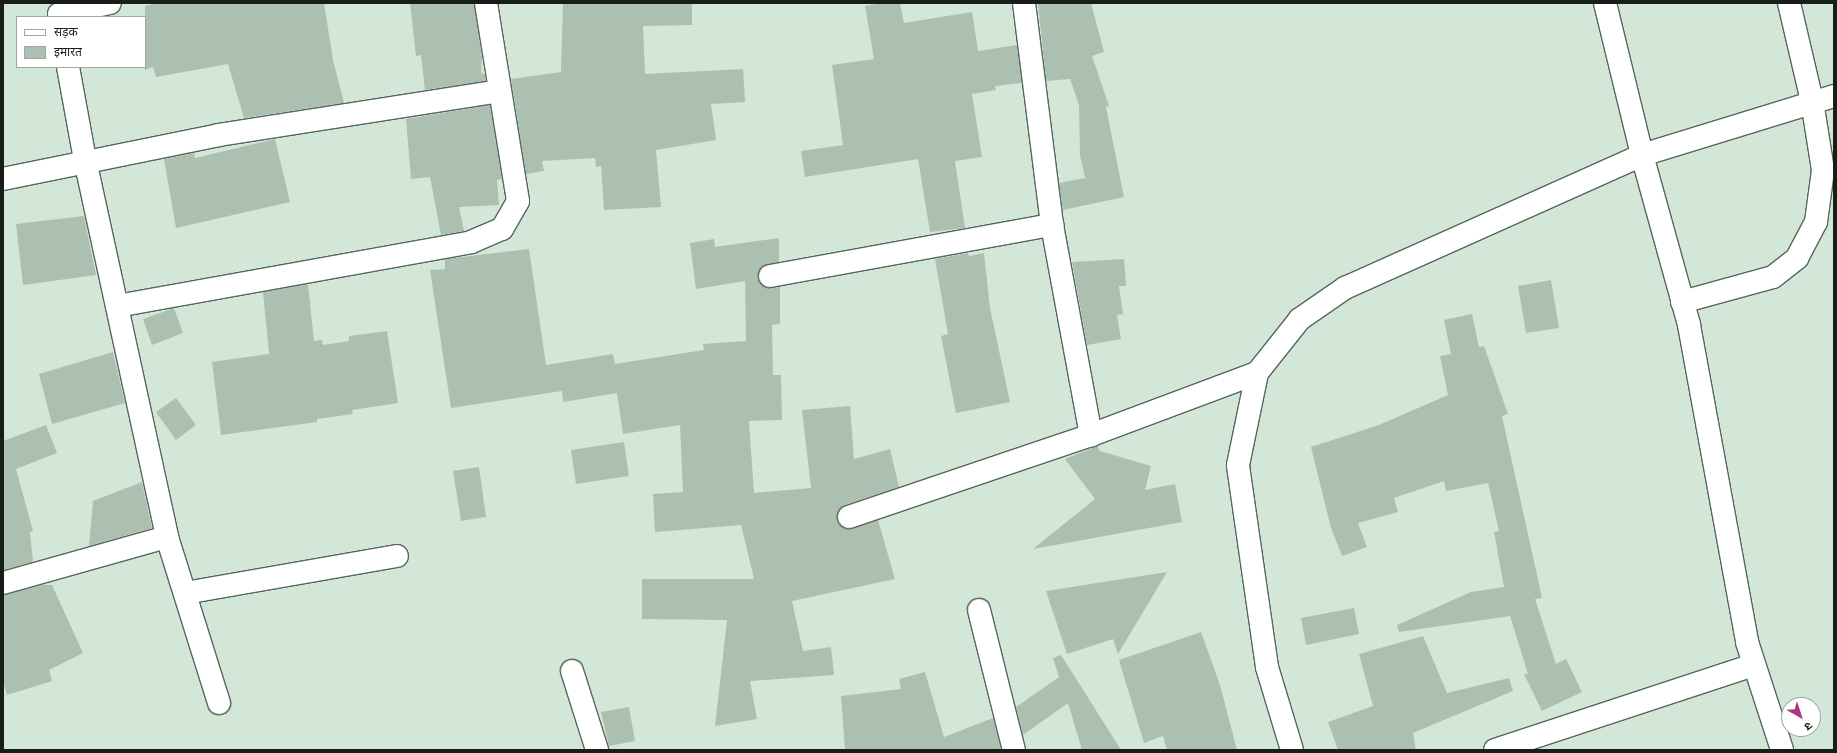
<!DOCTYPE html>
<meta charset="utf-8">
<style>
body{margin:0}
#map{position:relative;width:1837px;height:753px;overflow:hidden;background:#d3e7d9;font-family:"Nunito Sans","Noto Sans Devanagari",sans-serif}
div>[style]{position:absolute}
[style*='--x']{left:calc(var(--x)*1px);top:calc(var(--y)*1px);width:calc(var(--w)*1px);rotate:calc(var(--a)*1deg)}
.building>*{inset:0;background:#acc0b2}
.roads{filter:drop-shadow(1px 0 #55665b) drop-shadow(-1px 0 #55665b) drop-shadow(0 1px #55665b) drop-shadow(0 -1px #55665b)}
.minor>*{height:22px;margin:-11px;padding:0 11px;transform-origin:11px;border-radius:11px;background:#fff}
span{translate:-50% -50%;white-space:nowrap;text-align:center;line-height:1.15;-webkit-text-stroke:4px #fff;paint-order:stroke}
.frame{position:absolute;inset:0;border:4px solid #171e19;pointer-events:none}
.legend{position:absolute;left:16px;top:16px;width:130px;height:52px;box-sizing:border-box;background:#fff;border:1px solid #a2a5a3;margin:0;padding:5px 7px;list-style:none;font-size:12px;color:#171e19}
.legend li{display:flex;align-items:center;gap:8px;height:20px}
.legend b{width:20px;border:1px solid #a2a5a3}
.north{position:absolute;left:1781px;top:697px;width:40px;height:40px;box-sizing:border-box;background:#fff;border:1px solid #a2a5a3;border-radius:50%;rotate:141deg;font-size:11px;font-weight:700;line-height:16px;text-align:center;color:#171e19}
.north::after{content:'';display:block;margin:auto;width:14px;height:18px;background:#ae3387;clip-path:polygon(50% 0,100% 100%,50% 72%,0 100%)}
</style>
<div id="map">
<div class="building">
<i style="clip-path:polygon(157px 3px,324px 3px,333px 60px,344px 103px,244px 118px,228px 64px,156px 77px,153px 67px,145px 70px,145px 6px)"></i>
<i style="clip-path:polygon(410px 3px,474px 3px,482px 57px,481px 73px,485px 74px,486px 81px,425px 90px,421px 55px,416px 56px)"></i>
<i style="clip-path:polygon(563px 3px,692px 3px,692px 25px,643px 26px,645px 74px,743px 69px,745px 102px,711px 104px,716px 140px,656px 150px,661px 207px,604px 210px,601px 166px,596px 167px,595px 158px,542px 161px,544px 171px,526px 174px,511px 79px,561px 72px)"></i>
<i style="clip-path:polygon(883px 3px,900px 3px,904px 23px,972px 12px,978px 51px,1017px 45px,1022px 83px,995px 86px,996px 90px,972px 94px,982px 157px,955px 161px,965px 228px,930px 232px,918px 159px,805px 177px,801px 151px,843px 145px,832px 65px,874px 59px,865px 6px)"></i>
<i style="clip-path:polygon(1038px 3px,1091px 3px,1104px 52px,1092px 56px,1109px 106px,1106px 107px,1124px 197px,1063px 210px,1059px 183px,1085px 178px,1080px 155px,1079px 105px,1070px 79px,1046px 81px)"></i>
<i style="clip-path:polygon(490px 105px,502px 179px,497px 180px,499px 205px,459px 207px,464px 231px,441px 235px,430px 177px,411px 179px,406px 119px)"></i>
<i style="clip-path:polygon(275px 139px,290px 202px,176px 228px,164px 159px,194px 153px,195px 158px)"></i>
<i style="clip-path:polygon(84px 216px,96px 275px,23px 285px,16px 224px)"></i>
<i style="clip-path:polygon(779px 238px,779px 262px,762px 266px,758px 278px,765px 288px,780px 287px,780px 324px,772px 325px,773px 375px,781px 375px,782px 420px,749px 421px,754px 493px,811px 488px,802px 410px,850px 406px,854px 459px,890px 449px,899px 487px,845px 505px,837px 514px,837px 521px,847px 529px,878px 520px,895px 579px,792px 601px,803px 651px,831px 647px,834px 675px,750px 681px,757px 719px,715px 726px,727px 620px,642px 619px,642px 579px,754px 579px,741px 525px,655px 532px,653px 494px,683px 492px,680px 425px,623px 434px,617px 393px,563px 402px,562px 391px,451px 408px,430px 270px,445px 269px,445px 259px,529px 249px,546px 365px,613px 354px,615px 364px,704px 350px,703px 344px,746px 341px,745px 281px,696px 289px,690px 243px,714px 239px,715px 247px)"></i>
<i style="clip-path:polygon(968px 253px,969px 256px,984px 253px,990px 308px,1010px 402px,956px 413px,941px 336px,948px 334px,935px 259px)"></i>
<i style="clip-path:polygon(1124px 259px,1126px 286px,1119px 286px,1123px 314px,1117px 315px,1121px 339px,1087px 345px,1072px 262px)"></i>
<i style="clip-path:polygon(1551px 280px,1559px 328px,1526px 333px,1518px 286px)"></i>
<i style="clip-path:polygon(308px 284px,314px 341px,322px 340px,323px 345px,349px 341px,349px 336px,387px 331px,398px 403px,352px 410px,353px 414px,317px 419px,317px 422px,221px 435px,212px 362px,269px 354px,263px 292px)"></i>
<i style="clip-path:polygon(174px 308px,183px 333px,152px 345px,143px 319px)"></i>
<i style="clip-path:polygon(1472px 314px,1479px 347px,1484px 346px,1508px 414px,1502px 416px,1542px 598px,1535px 599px,1556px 664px,1566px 659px,1582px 692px,1542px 711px,1524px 674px,1528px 674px,1510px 616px,1399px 632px,1397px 625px,1471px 592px,1504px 587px,1494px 532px,1499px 531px,1488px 483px,1446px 491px,1444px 481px,1394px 498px,1398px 512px,1358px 523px,1367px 547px,1342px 556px,1331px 528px,1311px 447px,1379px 425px,1448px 395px,1440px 356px,1451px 354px,1444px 320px)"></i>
<i style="clip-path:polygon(113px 352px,125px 403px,52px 424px,39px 374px)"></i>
<i style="clip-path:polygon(176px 398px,196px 425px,176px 440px,156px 412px)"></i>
<i style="clip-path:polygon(46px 425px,57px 453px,16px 469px,33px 531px,30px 532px,33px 562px,3px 570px,3px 441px)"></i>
<i style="clip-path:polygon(624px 442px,629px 476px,576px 484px,571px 450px)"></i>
<i style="clip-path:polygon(1097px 446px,1100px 451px,1151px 466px,1145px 490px,1175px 484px,1182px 522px,1033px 549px,1095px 499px,1065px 459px)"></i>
<i style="clip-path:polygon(479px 467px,486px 517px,461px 521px,453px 471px)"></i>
<i style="clip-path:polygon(142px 482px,152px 528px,89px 546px,93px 501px)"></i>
<i style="clip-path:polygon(1167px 572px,1118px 654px,1113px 639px,1067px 654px,1046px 591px)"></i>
<i style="clip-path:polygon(42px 585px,52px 585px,83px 653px,49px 670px,52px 681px,7px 695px,3px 681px,3px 595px)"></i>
<i style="clip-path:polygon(1354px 608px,1359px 634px,1306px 645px,1301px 618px)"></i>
<i style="clip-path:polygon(1201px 632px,1220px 685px,1237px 750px,1167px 750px,1163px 736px,1144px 743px,1119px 660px)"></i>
<i style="clip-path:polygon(1423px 636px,1447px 693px,1509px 678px,1513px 691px,1413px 733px,1416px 750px,1338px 750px,1328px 722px,1373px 706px,1359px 654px)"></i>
<i style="clip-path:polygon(1061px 655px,1070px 669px,1121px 750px,1082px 750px,1068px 703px,1023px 735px,1016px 707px,1059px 677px,1053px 658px)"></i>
<i style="clip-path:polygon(925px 672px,944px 737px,993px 718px,1001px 749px,845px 750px,841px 696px,901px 689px,899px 679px)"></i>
<i style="clip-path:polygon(629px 707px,635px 741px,609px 746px,601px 712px)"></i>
</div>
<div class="roads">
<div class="minor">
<i style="--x:1024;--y:3;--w:224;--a:82.8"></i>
<i style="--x:1052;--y:225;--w:214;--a:79.5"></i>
<i style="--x:1605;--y:3;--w:156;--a:76.3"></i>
<i style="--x:1642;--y:155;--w:176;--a:74.5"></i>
<i style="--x:1689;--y:325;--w:322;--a:79.6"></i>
<i style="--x:1747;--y:642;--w:114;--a:72"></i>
<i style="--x:59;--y:14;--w:52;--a:-12.2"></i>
<i style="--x:68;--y:67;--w:95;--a:79.6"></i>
<i style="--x:85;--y:160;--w:386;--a:77.7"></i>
<i style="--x:167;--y:537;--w:174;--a:72.6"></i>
<i style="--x:3;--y:179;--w:220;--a:-11.5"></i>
<i style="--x:219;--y:135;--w:284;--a:-8.9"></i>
<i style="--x:770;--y:276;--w:287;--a:-10.3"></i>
<i style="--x:1682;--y:302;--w:94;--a:-15.4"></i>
<i style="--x:1773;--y:277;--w:31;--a:-38"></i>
<i style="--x:1797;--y:258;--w:41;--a:-62.2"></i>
<i style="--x:1816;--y:222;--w:52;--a:-82.3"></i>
<i style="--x:1823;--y:170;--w:70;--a:-99.1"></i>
<i style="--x:1812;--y:101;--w:101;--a:-103.2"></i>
<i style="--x:117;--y:306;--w:360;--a:-10.2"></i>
<i style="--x:471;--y:242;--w:34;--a:-23"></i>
<i style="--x:502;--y:229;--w:32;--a:-60"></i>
<i style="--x:518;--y:201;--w:201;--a:-99.2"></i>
<i style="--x:849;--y:517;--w:256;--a:-18.7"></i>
<i style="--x:1091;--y:435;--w:177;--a:-20.5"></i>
<i style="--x:3;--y:583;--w:170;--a:-15.7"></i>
<i style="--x:185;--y:593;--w:215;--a:-9.9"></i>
<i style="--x:979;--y:610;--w:144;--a:76"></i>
<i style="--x:572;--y:671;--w:83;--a:72.4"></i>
<i style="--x:1292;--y:750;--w:87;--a:-106.8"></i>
<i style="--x:1267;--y:667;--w:204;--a:-98.2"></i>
<i style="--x:1238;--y:465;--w:94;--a:-78.3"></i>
<i style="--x:1257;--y:373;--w:69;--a:-51.5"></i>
<i style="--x:1300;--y:319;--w:55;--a:-34.6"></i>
<i style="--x:1345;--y:288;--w:325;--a:-24.1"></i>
<i style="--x:1642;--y:155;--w:201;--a:-17.1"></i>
<i style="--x:1495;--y:750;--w:272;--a:-18.2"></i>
</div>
</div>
<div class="frame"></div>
<ul class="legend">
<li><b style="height:5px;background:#fff"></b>सड़क</li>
<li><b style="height:11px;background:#acc0b2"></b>इमारत</li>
</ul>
<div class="north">उ</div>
</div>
